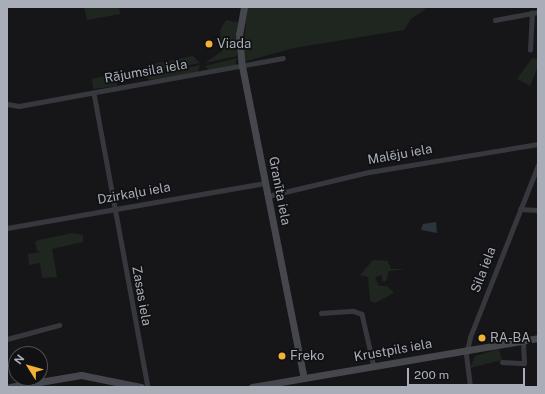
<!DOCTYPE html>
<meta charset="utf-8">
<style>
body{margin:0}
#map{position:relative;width:545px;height:394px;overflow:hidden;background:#161618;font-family:"Public Sans",sans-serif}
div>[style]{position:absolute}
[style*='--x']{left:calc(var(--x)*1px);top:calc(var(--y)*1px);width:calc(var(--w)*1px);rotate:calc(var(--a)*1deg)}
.green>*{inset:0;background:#1e261f}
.water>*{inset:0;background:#2c353c}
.street>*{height:4.5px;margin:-2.25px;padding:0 2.25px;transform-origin:2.25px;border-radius:2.25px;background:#37383d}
.secondary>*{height:7px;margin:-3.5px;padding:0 3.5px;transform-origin:3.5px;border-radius:3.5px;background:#45474d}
.dots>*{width:11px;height:11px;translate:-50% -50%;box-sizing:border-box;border:2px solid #111113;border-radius:50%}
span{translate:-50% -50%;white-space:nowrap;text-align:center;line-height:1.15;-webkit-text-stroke:3.5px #111113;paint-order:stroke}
.poi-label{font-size:13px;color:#a8adb8}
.left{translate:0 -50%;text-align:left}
.street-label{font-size:13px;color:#a8adb8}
.frame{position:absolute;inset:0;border:8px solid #a8adb8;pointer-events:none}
.north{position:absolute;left:8px;top:346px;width:40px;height:40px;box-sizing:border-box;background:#111113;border:1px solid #4d4f55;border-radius:50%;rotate:307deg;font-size:11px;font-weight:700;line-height:16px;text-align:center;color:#a8adb8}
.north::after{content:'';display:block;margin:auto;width:14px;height:18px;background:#f2b134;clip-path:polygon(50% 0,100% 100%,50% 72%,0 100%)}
.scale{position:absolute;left:407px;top:368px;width:118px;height:18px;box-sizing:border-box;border:2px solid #a8adb8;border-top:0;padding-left:5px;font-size:12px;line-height:14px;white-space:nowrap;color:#a8adb8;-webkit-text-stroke:3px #111113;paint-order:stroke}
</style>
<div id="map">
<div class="green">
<i style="clip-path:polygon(84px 7px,119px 7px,120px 14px,87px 20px)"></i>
<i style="clip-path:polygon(247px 7px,422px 7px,426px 9px,411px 19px,404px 30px,294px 48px,243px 62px)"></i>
<i style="clip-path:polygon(226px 20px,238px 22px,237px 56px,205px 63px,222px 51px,220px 30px)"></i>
<i style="clip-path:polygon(193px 56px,200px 63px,145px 73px,147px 65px)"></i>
<i style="clip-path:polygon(237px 58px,235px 65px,209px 70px,205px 66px)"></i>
<i style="clip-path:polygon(532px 58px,538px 59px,538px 67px,530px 86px,517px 79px)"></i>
<i style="clip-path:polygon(200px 65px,198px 72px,150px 80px,145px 77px)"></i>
<i style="clip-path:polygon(116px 73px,117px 86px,93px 89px,92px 79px)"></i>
<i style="clip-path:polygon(72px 233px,83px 235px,83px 242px,52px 249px,57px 277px,42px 278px,40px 263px,29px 265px,28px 254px,41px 252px,37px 251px,35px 241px)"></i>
<i style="clip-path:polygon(373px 260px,388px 261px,391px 269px,407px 269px,389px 271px,386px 281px,382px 281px,382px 275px,375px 277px,379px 286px,387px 286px,394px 293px,375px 303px,370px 301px,368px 277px,360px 275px)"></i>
<i style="clip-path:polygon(499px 349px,502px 360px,470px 368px,475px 356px)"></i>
</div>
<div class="water">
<i style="clip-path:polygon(436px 222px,437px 233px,421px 230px,423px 224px)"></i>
</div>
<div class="street">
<i style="--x:495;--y:20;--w:44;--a:-10.5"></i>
<i style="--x:530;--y:50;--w:37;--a:-87"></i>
<i style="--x:94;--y:93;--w:299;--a:79.6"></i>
<i style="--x:7;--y:104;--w:12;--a:9"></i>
<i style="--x:19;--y:106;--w:268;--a:-10.3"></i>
<i style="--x:268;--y:196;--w:104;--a:-13.4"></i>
<i style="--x:369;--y:172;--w:171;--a:-9.4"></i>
<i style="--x:520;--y:209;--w:18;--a:3"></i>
<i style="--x:7;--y:228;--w:262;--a:-9.9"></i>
<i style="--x:321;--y:313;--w:32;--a:-4"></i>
<i style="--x:353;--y:311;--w:9;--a:18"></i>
<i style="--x:362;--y:314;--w:54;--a:77.2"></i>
<i style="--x:7;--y:339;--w:54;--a:-15.1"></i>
<i style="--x:502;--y:362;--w:22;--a:3"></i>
<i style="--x:524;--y:363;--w:22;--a:-93"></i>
<i style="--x:470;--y:387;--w:32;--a:-97"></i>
<i style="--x:466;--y:355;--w:18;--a:-77"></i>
<i style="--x:470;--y:337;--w:185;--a:-68.4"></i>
</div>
<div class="secondary">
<i style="--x:244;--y:7;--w:27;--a:100"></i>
<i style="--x:239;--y:34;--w:32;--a:85"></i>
<i style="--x:242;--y:66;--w:318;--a:78.8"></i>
<i style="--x:10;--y:387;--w:72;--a:-9.6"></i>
<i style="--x:81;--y:375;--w:61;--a:11.3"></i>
<i style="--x:252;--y:387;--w:290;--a:-9.7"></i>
</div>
<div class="dots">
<i style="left:209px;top:44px;background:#f2b134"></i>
<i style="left:482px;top:338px;background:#f2b134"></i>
<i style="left:282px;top:356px;background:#f2b134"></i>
</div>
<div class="poi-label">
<span class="left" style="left:217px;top:44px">Viada</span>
<span class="left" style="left:490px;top:338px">RA-BA</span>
<span class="left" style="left:290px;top:356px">Freko</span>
</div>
<div class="street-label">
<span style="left:146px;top:72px;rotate:-10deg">Rājumsila iela</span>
<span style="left:400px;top:155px;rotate:-10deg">Malēju iela</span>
<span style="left:279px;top:191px;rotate:79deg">Granīta iela</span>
<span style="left:134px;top:194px;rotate:-10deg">Dzirkaļu iela</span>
<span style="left:484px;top:270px;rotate:-69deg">Sila iela</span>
<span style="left:141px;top:296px;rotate:80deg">Zasas iela</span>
<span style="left:393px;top:351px;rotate:-10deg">Krustpils iela</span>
</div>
<div class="frame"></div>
<div class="north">N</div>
<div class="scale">200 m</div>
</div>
